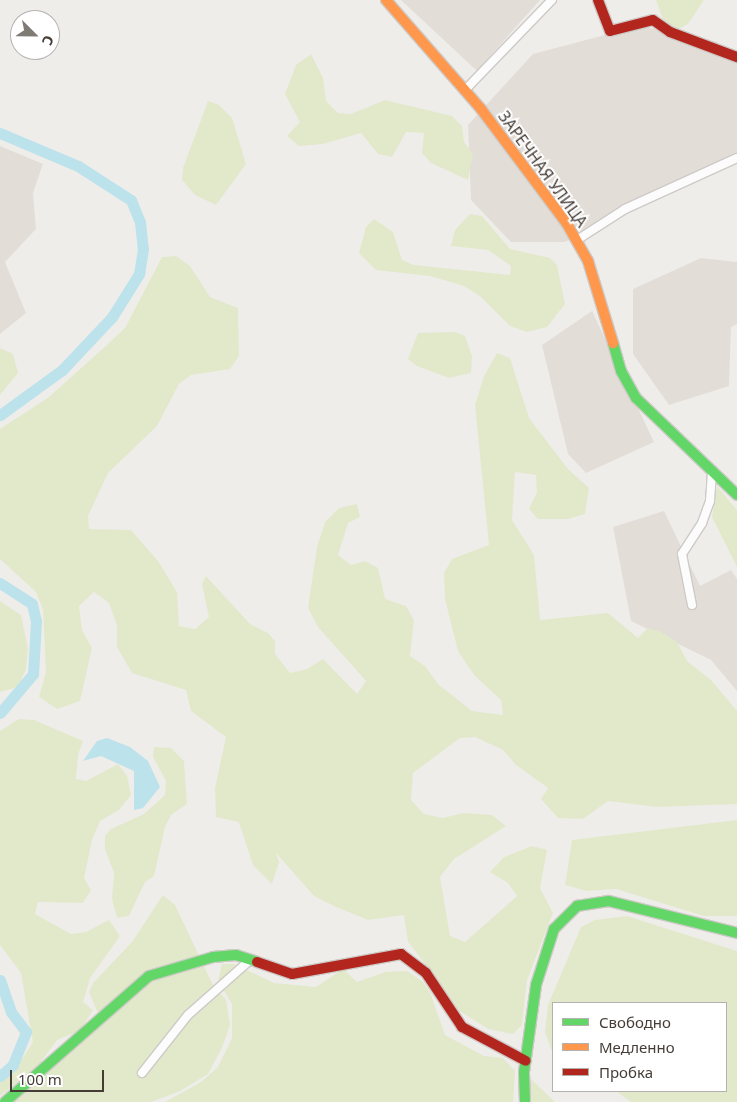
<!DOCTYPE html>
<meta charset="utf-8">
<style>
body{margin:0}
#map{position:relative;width:737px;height:1102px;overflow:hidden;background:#efedea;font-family:"Noto Sans",sans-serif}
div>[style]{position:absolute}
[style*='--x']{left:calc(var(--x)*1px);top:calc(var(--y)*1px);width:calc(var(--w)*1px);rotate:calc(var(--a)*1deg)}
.residential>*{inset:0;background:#e3ddd7}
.green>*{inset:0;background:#e2e9cb}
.water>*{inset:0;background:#bce2eb}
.river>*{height:11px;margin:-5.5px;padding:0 5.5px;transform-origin:5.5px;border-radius:5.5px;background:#bce2eb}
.roads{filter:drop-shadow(1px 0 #cdcac7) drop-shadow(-1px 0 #cdcac7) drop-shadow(0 1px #cdcac7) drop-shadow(0 -1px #cdcac7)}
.street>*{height:8px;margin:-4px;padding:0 4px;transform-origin:4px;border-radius:4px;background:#fdfcfc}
.fast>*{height:10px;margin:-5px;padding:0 5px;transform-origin:5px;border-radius:5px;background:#63d668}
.slow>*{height:10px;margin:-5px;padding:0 5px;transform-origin:5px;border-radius:5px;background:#ff974d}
.jam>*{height:10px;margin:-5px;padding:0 5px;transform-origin:5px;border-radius:5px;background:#b3261e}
span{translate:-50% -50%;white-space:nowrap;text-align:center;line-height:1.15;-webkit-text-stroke:4px #fff;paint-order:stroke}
.street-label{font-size:16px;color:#453c36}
.legend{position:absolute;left:552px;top:1002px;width:175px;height:90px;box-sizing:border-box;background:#fff;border:1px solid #b5b1af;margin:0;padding:6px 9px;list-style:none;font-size:15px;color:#453c36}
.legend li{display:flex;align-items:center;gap:10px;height:25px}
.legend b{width:25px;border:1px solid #b5b1af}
.north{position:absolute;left:10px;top:10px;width:50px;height:50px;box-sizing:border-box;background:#fff;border:1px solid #b5b1af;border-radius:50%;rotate:113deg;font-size:14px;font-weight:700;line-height:20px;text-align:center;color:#453c36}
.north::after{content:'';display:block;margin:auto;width:18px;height:22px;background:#807a75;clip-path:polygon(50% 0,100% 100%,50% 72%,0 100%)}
.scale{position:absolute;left:10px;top:1070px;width:94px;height:22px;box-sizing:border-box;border:2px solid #453c36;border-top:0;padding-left:6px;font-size:15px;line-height:18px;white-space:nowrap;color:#453c36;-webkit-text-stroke:4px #fff;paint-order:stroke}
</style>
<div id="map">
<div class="residential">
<i style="clip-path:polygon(401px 0,540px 0,477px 71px)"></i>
<i style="clip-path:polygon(639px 26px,717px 42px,737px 61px,737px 156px,565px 242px,511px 242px,471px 200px,468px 125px,533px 54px)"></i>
<i style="clip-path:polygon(0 146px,43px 164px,33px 193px,36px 229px,5px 262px,26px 313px,0 334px)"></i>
<i style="clip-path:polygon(701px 258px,737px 262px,737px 324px,731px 327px,729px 386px,669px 405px,633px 354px,633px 289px)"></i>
<i style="clip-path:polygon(592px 311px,654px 442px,586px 473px,568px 454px,542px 345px)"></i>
<i style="clip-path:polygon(664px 511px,700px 586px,731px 570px,737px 579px,737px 691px,711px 660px,631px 621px,613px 527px)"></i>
</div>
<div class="green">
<i style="clip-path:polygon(656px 0,704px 0,688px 24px,679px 29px,664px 22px)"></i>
<i style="clip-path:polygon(311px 54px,323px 78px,326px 101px,338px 113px,351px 114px,385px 100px,452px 116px,462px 126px,464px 142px,473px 154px,468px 180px,431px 163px,422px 153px,424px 133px,406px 132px,392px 157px,378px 154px,361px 133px,323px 144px,299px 146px,287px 136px,300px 122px,285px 94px,296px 65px)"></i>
<i style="clip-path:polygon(208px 101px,219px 105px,232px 118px,246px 164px,216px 205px,195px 195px,182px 180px,183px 168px)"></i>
<i style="clip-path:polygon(470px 214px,482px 216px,510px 249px,550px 258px,557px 265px,565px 304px,547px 327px,527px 332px,510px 326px,480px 296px,464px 286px,430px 276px,376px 270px,359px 253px,366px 227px,374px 219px,393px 232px,402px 260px,414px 265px,510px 275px,511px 266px,488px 250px,451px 246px,455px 230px)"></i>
<i style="clip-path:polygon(176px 256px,190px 266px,210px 297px,238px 308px,239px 356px,230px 369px,191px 375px,179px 384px,157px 426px,108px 473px,88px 516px,89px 529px,131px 530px,158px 561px,177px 592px,179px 626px,195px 629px,209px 617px,202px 584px,206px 576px,250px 624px,268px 633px,275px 641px,275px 654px,290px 673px,307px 669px,323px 659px,357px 694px,366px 681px,318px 627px,308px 608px,317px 547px,325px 522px,339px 508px,357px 504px,360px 517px,348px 523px,338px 555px,351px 565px,365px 561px,378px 568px,385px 599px,406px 606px,414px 620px,410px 656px,425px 666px,438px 684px,472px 711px,503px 715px,501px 700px,474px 675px,458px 651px,445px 599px,444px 573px,452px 559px,489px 545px,475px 405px,484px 376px,497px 353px,510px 358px,529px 418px,568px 469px,589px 488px,585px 514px,568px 519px,538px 519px,529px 509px,537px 492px,536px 475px,515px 472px,512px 520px,534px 555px,540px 620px,608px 613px,638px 638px,648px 628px,661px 632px,677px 642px,687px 661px,711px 680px,737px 711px,737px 804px,657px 807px,608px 801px,583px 819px,558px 818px,541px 799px,548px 788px,516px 765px,503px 750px,475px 737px,460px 738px,413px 773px,411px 800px,424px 814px,443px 818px,463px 813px,492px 815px,506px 826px,454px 859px,440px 877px,450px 936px,465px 942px,517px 896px,508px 883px,490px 872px,504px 857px,532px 846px,547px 850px,540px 888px,553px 913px,527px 980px,522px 1025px,513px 1034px,488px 1029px,441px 999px,437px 979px,408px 942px,404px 915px,368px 920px,336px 907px,314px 896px,276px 853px,279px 862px,272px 884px,253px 865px,239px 822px,216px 817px,215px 788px,226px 737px,191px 711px,186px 690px,132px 673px,117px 647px,117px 626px,109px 603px,94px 592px,79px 606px,82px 630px,92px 648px,80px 701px,57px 709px,39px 697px,46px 672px,43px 610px,36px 592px,0 559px,0 429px,49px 397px,109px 343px,125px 328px,162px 257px)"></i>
<i style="clip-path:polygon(455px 332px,465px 336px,472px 356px,471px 373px,449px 378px,417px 366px,408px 359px,418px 333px)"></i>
<i style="clip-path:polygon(0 348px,13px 354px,18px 373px,0 395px)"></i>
<i style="clip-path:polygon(717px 486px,737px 510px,737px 567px,712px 517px)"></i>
<i style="clip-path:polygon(0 601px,21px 615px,28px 649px,26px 669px,18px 687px,0 692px)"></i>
<i style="clip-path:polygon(19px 719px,34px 720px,83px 741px,78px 755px,76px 779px,86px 781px,118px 764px,127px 776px,131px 795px,119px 810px,100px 821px,92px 840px,84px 878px,91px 890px,83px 903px,38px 902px,35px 914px,71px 934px,86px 932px,109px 920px,120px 936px,90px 978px,83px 1002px,93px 1010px,83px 1026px,98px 1013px,89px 992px,93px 983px,132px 942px,163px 895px,175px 905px,213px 985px,226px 1000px,230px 1025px,222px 1048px,208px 1074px,180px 1091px,151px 1102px,0 1102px,9px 1099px,77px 1032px,57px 1040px,38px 1066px,0 1096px,0 1080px,12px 1075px,33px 1042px,21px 973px,0 945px,0 731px)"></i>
<i style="clip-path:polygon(154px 747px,171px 748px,184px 761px,187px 804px,171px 815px,165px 827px,154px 876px,145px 882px,129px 916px,117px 918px,112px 899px,114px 873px,105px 849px,105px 836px,111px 829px,144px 814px,165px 795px,166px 781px,153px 757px)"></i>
<i style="clip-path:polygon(737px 820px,737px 916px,704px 916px,616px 889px,587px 891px,565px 885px,572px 840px)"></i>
<i style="clip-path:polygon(627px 916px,737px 951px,737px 1102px,631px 1102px,616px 1091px,726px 1091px,726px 1003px,553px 1003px,552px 1052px,545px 1032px,548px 1005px,581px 927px,595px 920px)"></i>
<i style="clip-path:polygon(222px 964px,234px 964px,274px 983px,316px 987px,343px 969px,357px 982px,385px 972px,407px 971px,423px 982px,430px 992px,445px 1035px,484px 1056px,503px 1058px,515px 1071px,513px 1102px,165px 1102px,201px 1082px,218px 1067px,232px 1038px,232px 1004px,218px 981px)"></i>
<i style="clip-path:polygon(531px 1079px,555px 1102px,529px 1102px)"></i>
</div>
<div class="water">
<i style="clip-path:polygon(107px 738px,130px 747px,148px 761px,160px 787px,143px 808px,134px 810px,134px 771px,101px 756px,83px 761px,97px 741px)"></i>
</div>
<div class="river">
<i style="--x:0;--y:133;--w:85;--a:22.9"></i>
<i style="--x:78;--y:166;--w:63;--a:32.7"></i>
<i style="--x:131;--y:200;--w:24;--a:68"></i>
<i style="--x:140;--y:222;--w:27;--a:84"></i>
<i style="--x:143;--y:249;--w:25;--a:99"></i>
<i style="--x:139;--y:274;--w:51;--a:122.1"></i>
<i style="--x:112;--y:317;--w:73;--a:133.3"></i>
<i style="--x:62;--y:370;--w:77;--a:144"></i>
<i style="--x:0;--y:583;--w:38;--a:33"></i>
<i style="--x:32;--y:604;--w:17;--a:77"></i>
<i style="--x:36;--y:621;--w:53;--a:93.2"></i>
<i style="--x:33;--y:674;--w:51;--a:130.2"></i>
<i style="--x:0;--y:980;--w:34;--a:71"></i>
<i style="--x:11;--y:1012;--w:25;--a:53"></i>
<i style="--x:26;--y:1032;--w:35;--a:112"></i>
<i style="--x:13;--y:1065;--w:17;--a:140"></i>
</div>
<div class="roads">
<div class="street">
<i style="--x:465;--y:90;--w:125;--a:-46"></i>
<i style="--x:577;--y:240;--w:57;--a:-32.9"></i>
<i style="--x:625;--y:209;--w:123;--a:-24.5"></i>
<i style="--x:692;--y:605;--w:52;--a:-101.1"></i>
<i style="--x:682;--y:554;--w:37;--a:-57"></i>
<i style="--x:702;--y:523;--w:23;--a:-70"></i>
<i style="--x:710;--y:501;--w:29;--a:-86"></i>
<i style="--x:142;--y:1073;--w:74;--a:-51.6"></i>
<i style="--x:188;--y:1015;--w:83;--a:-41.6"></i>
</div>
<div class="fast">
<i style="--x:613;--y:343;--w:29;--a:74"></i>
<i style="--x:621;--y:371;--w:31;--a:61"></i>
<i style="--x:636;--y:398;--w:140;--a:43.8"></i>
<i style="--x:5;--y:1102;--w:191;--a:-41.2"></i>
<i style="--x:149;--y:976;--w:67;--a:-16.5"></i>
<i style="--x:213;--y:957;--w:23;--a:-5"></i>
<i style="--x:236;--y:955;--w:22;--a:18"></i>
<i style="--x:525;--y:1102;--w:30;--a:-92"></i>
<i style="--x:524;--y:1072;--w:88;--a:-82.1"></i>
<i style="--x:536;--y:985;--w:59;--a:-72.2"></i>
<i style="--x:554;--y:929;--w:33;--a:-45"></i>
<i style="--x:577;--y:906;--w:32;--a:-9"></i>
<i style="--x:609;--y:901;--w:132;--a:14"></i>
</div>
<div class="slow">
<i style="--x:386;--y:0;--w:145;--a:48.9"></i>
<i style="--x:481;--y:109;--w:144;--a:53.2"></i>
<i style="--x:567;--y:224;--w:43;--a:60.4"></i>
<i style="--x:588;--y:261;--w:86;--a:73"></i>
</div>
<div class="jam">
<i style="--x:598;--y:0;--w:33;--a:69"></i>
<i style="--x:610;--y:31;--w:44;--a:-14.3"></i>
<i style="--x:653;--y:20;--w:21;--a:35"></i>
<i style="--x:670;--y:32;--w:72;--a:20.5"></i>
<i style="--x:257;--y:962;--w:37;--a:19"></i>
<i style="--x:292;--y:974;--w:111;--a:-10.4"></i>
<i style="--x:401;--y:954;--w:31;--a:37"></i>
<i style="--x:426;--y:973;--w:65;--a:56.3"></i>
<i style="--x:462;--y:1027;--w:72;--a:28"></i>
</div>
</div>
<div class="street-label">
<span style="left:543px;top:169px;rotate:54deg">ЗАРЕЧНАЯ УЛИЦА</span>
</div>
<ul class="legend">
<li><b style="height:6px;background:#63d668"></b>Свободно</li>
<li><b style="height:6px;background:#ff974d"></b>Медленно</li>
<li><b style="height:6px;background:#b3261e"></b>Пробка</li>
</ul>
<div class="north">С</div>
<div class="scale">100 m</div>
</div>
